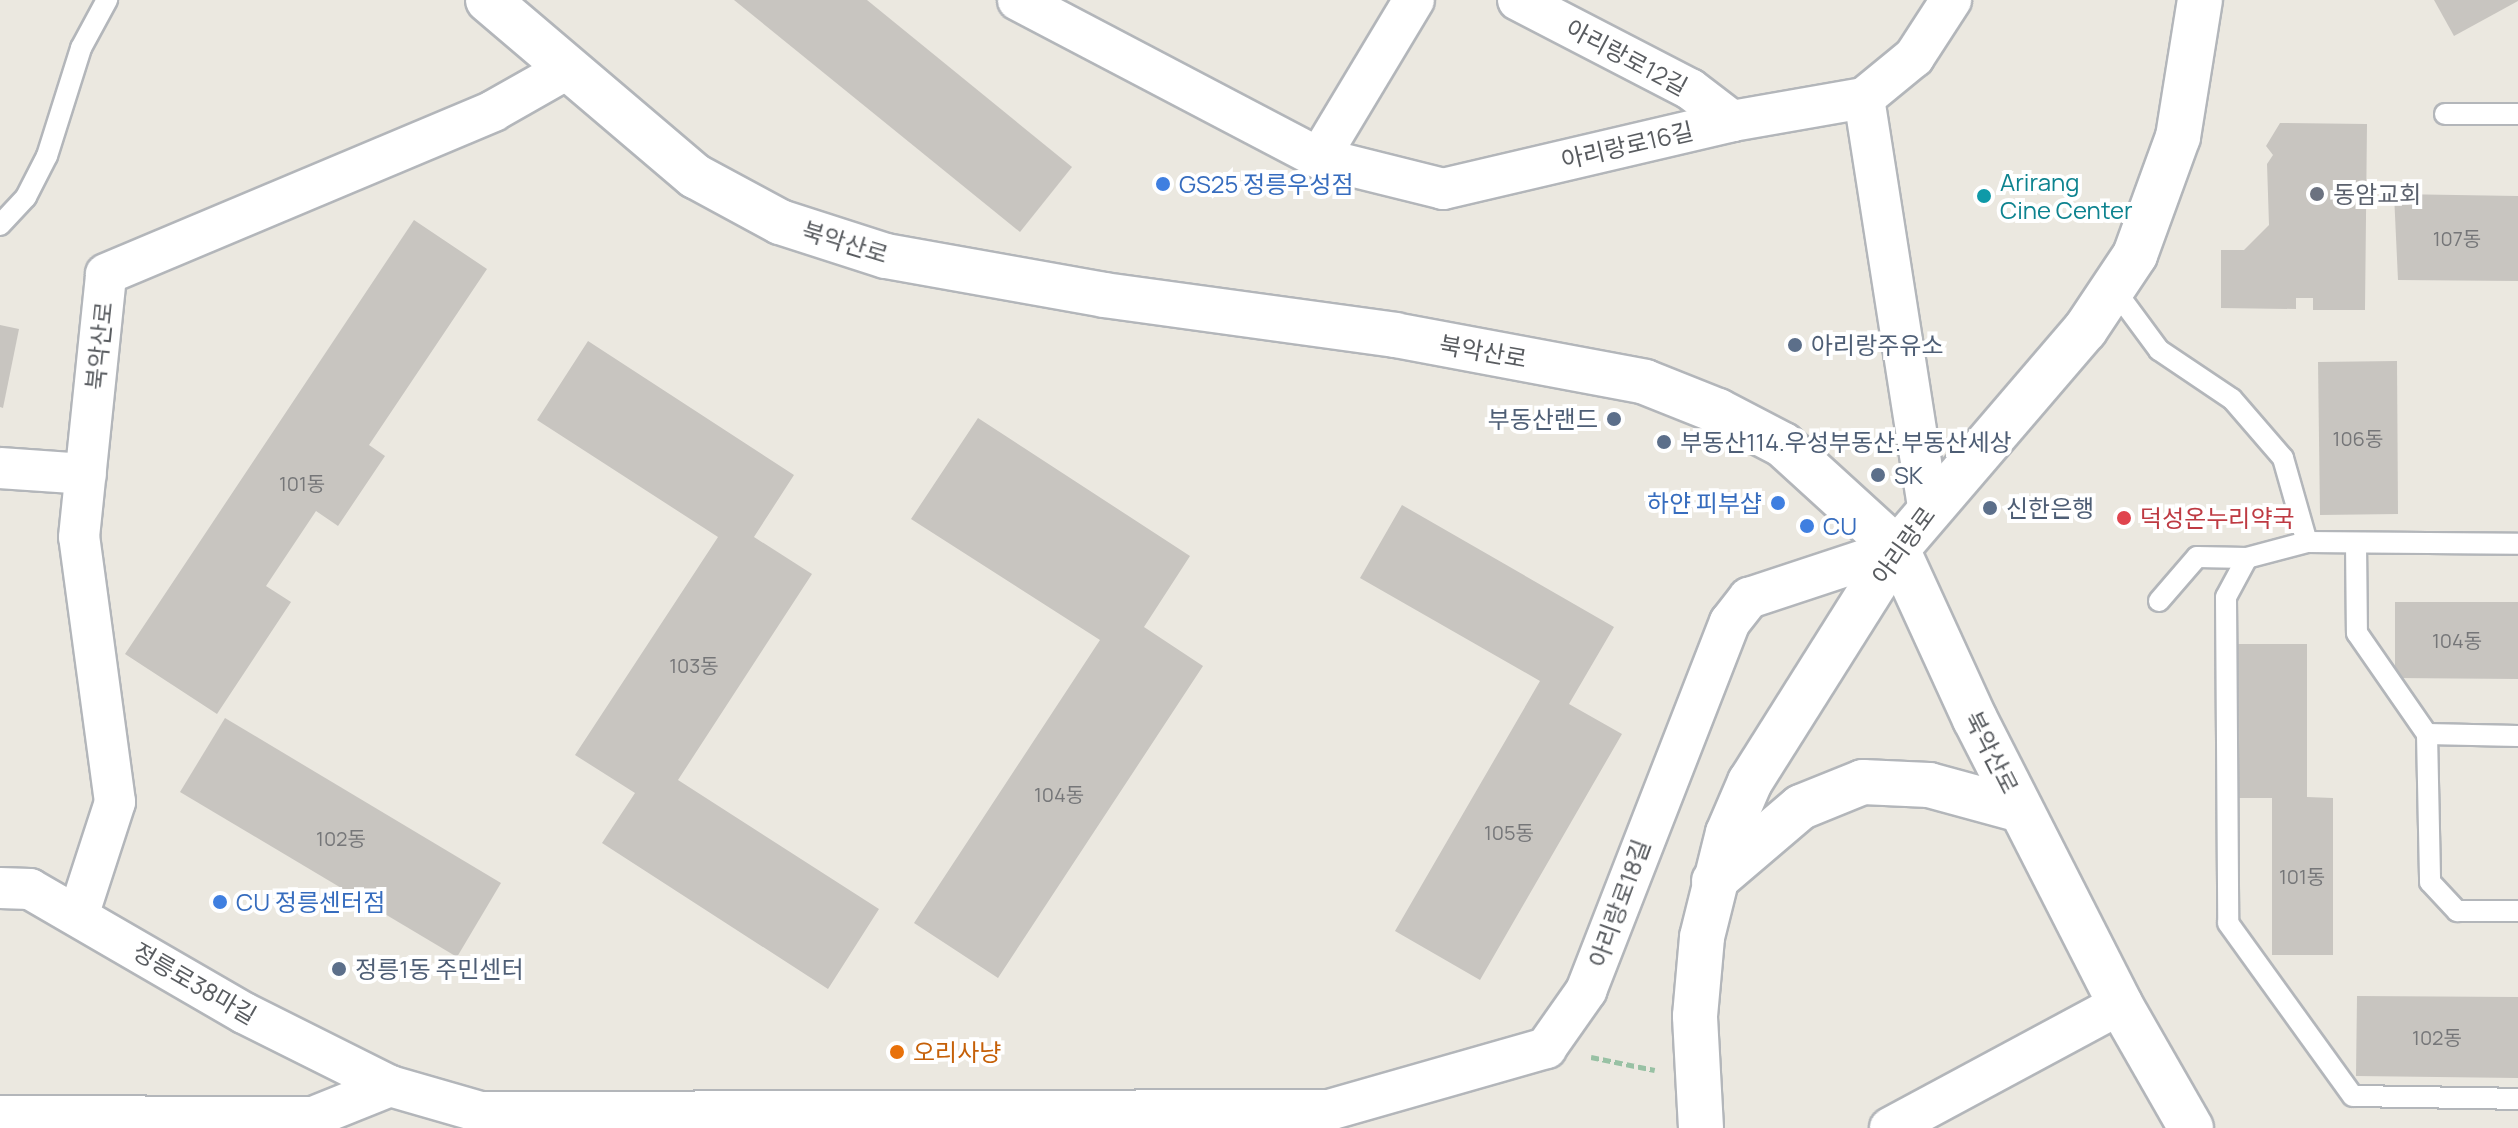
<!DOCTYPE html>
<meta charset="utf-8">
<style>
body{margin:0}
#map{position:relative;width:2518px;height:1128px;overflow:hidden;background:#ebe8e0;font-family:Manrope,"Noto Sans KR",sans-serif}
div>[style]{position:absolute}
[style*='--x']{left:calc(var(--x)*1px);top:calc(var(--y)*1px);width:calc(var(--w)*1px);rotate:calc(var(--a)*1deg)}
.building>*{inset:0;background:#c8c5c0}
.path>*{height:5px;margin-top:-2.5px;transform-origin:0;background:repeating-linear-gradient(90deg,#98c1a4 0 8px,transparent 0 12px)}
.roads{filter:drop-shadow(2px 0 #b3b6ba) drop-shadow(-2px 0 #b3b6ba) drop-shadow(0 2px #b3b6ba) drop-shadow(0 -2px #b3b6ba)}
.service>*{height:20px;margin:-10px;padding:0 10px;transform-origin:10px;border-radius:10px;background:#fff}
.minor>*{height:40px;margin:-20px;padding:0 20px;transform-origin:20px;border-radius:20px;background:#fff}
.tertiary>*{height:44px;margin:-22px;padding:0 22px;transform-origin:22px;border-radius:22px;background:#fff}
.secondary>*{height:44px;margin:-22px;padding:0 22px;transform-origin:22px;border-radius:22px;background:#fff}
.dots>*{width:22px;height:22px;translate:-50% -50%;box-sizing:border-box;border:4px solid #fff;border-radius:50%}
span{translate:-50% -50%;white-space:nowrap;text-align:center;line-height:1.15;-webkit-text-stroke:8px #fff;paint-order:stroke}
.number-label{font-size:20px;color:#757678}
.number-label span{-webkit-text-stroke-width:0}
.street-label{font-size:24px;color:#595c60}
.culture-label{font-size:24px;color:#0d838f}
.left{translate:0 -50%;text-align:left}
.shop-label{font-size:24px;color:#366cbe}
.right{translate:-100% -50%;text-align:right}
.worship-label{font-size:24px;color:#5b616d}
.service-label{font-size:24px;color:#4e5e75}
.health-label{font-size:24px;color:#be3a42}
.food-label{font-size:24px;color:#c56008}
</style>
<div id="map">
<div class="building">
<i style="clip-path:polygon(734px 0,867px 0,1072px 167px,1020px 232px)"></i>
<i style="clip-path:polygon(2434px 0,2518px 0,2518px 1px,2454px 36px)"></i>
<i style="clip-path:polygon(2280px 123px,2367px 124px,2365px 310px,2313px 310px,2313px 298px,2296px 298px,2296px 309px,2221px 308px,2221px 250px,2244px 250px,2269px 225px,2267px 164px,2273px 155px,2266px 146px)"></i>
<i style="clip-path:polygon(2394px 194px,2518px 196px,2518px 281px,2398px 280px)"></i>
<i style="clip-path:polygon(414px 220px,487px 269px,369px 445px,385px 456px,338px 526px,316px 511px,266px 586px,291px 602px,217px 714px,125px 654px)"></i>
<i style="clip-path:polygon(0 325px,19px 329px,3px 408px,0 407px)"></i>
<i style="clip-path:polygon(588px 341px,794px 475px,754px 537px,812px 574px,678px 780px,879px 909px,828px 989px,602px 843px,635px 793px,575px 755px,718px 537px,537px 420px)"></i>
<i style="clip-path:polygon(2397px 361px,2398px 514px,2320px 515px,2318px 362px)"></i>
<i style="clip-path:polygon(978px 418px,1190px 556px,1144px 627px,1203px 666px,998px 978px,914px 923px,1100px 640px,911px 519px)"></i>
<i style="clip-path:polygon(1402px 505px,1614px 627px,1569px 704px,1622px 734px,1480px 980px,1395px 931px,1540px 681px,1360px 578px)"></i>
<i style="clip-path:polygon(2395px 602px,2518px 602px,2518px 679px,2395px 678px)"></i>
<i style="clip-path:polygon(2233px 644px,2307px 644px,2307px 797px,2333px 798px,2333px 955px,2272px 955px,2272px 798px,2234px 798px)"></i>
<i style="clip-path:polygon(225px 718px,501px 883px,457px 957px,180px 792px)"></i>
<i style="clip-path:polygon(2357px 996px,2518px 997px,2518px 1078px,2356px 1076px)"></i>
</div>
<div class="path">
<i style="--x:1591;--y:1057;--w:65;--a:11.5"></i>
</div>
<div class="roads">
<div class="service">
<i style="--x:2445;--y:114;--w:73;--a:0"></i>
<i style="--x:0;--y:225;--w:38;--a:-47"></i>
<i style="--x:26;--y:197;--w:46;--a:-62.9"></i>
<i style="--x:47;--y:156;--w:113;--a:-72.5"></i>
<i style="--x:81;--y:48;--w:55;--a:-61.6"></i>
<i style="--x:2114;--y:289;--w:76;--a:53.6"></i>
<i style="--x:2159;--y:350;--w:88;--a:33.9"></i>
<i style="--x:2232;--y:399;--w:78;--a:49.2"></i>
<i style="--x:2283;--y:458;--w:87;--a:74.1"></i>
<i style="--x:2307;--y:542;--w:211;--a:0.5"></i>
<i style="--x:2307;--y:542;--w:62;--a:165.1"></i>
<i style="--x:2247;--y:558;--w:44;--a:118.3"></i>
<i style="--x:2226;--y:597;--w:326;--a:89.6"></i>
<i style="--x:2228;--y:923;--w:213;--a:54.2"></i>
<i style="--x:2353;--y:1096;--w:165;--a:1"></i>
<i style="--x:2356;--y:543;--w:90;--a:89.4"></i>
<i style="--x:2357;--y:633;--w:123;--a:55.3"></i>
<i style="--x:2427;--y:734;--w:148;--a:88.8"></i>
<i style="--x:2430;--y:882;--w:40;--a:47"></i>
<i style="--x:2457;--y:911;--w:61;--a:0"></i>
<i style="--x:2159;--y:601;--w:58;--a:-49.2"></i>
<i style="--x:2197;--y:557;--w:50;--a:1.1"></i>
<i style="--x:2427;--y:734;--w:91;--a:1.3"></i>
</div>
<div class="minor">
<i style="--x:1018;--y:0;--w:340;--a:27.7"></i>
<i style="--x:1319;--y:158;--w:128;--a:14"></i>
<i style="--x:1443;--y:189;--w:297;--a:-13.2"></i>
<i style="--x:1732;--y:121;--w:134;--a:-9.9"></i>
<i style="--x:1864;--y:98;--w:416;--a:81.1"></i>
<i style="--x:1518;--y:0;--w:194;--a:27.4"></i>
<i style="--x:1690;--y:89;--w:53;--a:37.3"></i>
<i style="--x:1864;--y:98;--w:65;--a:-39.4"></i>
<i style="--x:1914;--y:57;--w:68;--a:-57"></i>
<i style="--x:1319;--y:158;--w:184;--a:-59"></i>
<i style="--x:0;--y:468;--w:86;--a:4"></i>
<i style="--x:0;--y:888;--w:30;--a:2"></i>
<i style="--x:30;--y:889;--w:247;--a:30.1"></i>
<i style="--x:244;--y:1013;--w:163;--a:26.6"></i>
<i style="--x:390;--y:1086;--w:94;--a:16.1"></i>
<i style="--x:480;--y:1112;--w:849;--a:-0.13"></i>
<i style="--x:1329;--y:1110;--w:226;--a:-15.9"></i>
<i style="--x:1546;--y:1048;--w:70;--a:-54.9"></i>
<i style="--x:1586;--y:991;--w:396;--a:-68.7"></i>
<i style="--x:1730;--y:622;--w:31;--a:-52"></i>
<i style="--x:1749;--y:598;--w:156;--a:-18.3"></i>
<i style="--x:78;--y:916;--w:120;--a:-72"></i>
<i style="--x:115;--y:802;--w:267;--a:-97.7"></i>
<i style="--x:79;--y:537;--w:264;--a:-84.1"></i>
<i style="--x:106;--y:274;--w:420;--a:-22.8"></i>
<i style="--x:493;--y:111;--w:87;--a:-29.5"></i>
<i style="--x:0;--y:1116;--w:313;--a:0.2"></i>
<i style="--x:313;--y:1117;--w:83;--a:-21.9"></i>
<i style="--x:1890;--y:1128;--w:261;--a:-28.3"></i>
</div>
<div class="tertiary">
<i style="--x:488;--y:0;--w:272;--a:40.4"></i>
<i style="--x:695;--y:176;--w:97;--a:28.4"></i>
<i style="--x:780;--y:222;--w:111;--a:17.8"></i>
<i style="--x:886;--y:256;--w:221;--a:10.1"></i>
<i style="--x:1104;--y:295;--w:294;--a:7.8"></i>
<i style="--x:1395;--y:335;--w:254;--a:10.6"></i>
<i style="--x:1645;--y:382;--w:79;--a:21.7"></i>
<i style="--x:1718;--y:411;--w:73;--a:27.6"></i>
<i style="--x:1783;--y:445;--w:154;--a:42.4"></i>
<i style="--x:1897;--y:549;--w:187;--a:65.4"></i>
<i style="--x:1975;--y:719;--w:320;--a:63"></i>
<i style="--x:2120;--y:1004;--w:143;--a:60.2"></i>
</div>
<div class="secondary">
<i style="--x:1714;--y:881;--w:114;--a:-40.4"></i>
<i style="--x:1801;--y:807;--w:67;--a:-22"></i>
<i style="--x:1863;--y:782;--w:66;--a:2.6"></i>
<i style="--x:1929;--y:785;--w:95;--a:15.2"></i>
<i style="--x:1701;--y:1128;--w:112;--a:-93.1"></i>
<i style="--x:1695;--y:1016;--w:79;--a:-84.9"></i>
<i style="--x:1702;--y:937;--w:107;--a:-76"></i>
<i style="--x:1728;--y:833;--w:56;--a:-66.7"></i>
<i style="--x:1750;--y:782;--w:275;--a:-57.8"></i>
<i style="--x:1897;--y:549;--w:289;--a:-49.4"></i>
<i style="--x:2085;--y:330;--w:90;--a:-56.3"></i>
<i style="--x:2135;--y:255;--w:126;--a:-70"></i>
<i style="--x:2178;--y:137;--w:139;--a:-80.9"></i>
</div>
</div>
<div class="dots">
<i style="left:1163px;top:184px;background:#3f7fe0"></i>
<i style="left:2317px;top:194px;background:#6b7280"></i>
<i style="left:1984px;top:196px;background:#0f9aa8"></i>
<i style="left:1795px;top:345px;background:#5c6f8a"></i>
<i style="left:1614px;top:419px;background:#5c6f8a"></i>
<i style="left:1664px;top:442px;background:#5c6f8a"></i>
<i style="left:1878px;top:475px;background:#5c6f8a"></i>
<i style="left:1778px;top:503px;background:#3f7fe0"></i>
<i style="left:1990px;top:508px;background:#5c6f8a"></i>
<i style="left:2124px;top:518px;background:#e0444e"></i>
<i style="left:1807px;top:526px;background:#3f7fe0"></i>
<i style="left:220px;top:902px;background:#3f7fe0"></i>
<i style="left:339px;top:969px;background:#5c6f8a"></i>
<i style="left:897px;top:1052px;background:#e8710a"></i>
</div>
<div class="number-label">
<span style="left:2457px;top:238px">107동</span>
<span style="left:2358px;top:438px">106동</span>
<span style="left:302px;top:483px">101동</span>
<span style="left:2457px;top:640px">104동</span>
<span style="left:694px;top:665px">103동</span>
<span style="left:1059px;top:794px">104동</span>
<span style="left:1509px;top:832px">105동</span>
<span style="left:341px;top:838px">102동</span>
<span style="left:2302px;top:876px">101동</span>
<span style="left:2437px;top:1037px">102동</span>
</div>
<div class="street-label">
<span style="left:1627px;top:57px;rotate:28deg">아리랑로12길</span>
<span style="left:1627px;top:145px;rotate:-13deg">아리랑로16길</span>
<span style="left:845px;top:242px;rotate:17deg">북악산로</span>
<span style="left:99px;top:346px;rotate:-84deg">북악산로</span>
<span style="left:1483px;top:351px;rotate:10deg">북악산로</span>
<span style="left:1903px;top:545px;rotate:-54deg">아리랑로</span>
<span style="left:1992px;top:752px;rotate:63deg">북악산로</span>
<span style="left:1619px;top:903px;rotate:-70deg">아리랑로18길</span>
<span style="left:195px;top:983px;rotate:30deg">정릉로38마길</span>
</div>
<div class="culture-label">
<span class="left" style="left:2000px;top:196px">Arirang<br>Cine Center</span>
</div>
<div class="shop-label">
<span class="left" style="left:1179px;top:184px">GS25 정릉우성점</span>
<span class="right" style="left:1762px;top:503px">하얀 피부샵</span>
<span class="left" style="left:1823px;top:526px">CU</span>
<span class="left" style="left:236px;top:902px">CU 정릉센터점</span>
</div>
<div class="worship-label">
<span class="left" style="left:2333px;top:194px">동암교회</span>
</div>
<div class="service-label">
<span class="left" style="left:1811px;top:345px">아리랑주유소</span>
<span class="right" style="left:1598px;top:419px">부동산랜드</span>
<span class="left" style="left:1680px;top:442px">부동산114.우성부동산.부동산세상</span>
<span class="left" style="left:1894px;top:475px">SK</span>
<span class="left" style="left:2006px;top:508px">신한은행</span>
<span class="left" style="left:355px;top:969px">정릉1동 주민센터</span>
</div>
<div class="health-label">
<span class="left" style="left:2140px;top:518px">덕성온누리약국</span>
</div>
<div class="food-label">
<span class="left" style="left:913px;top:1052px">오리사냥</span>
</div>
</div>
